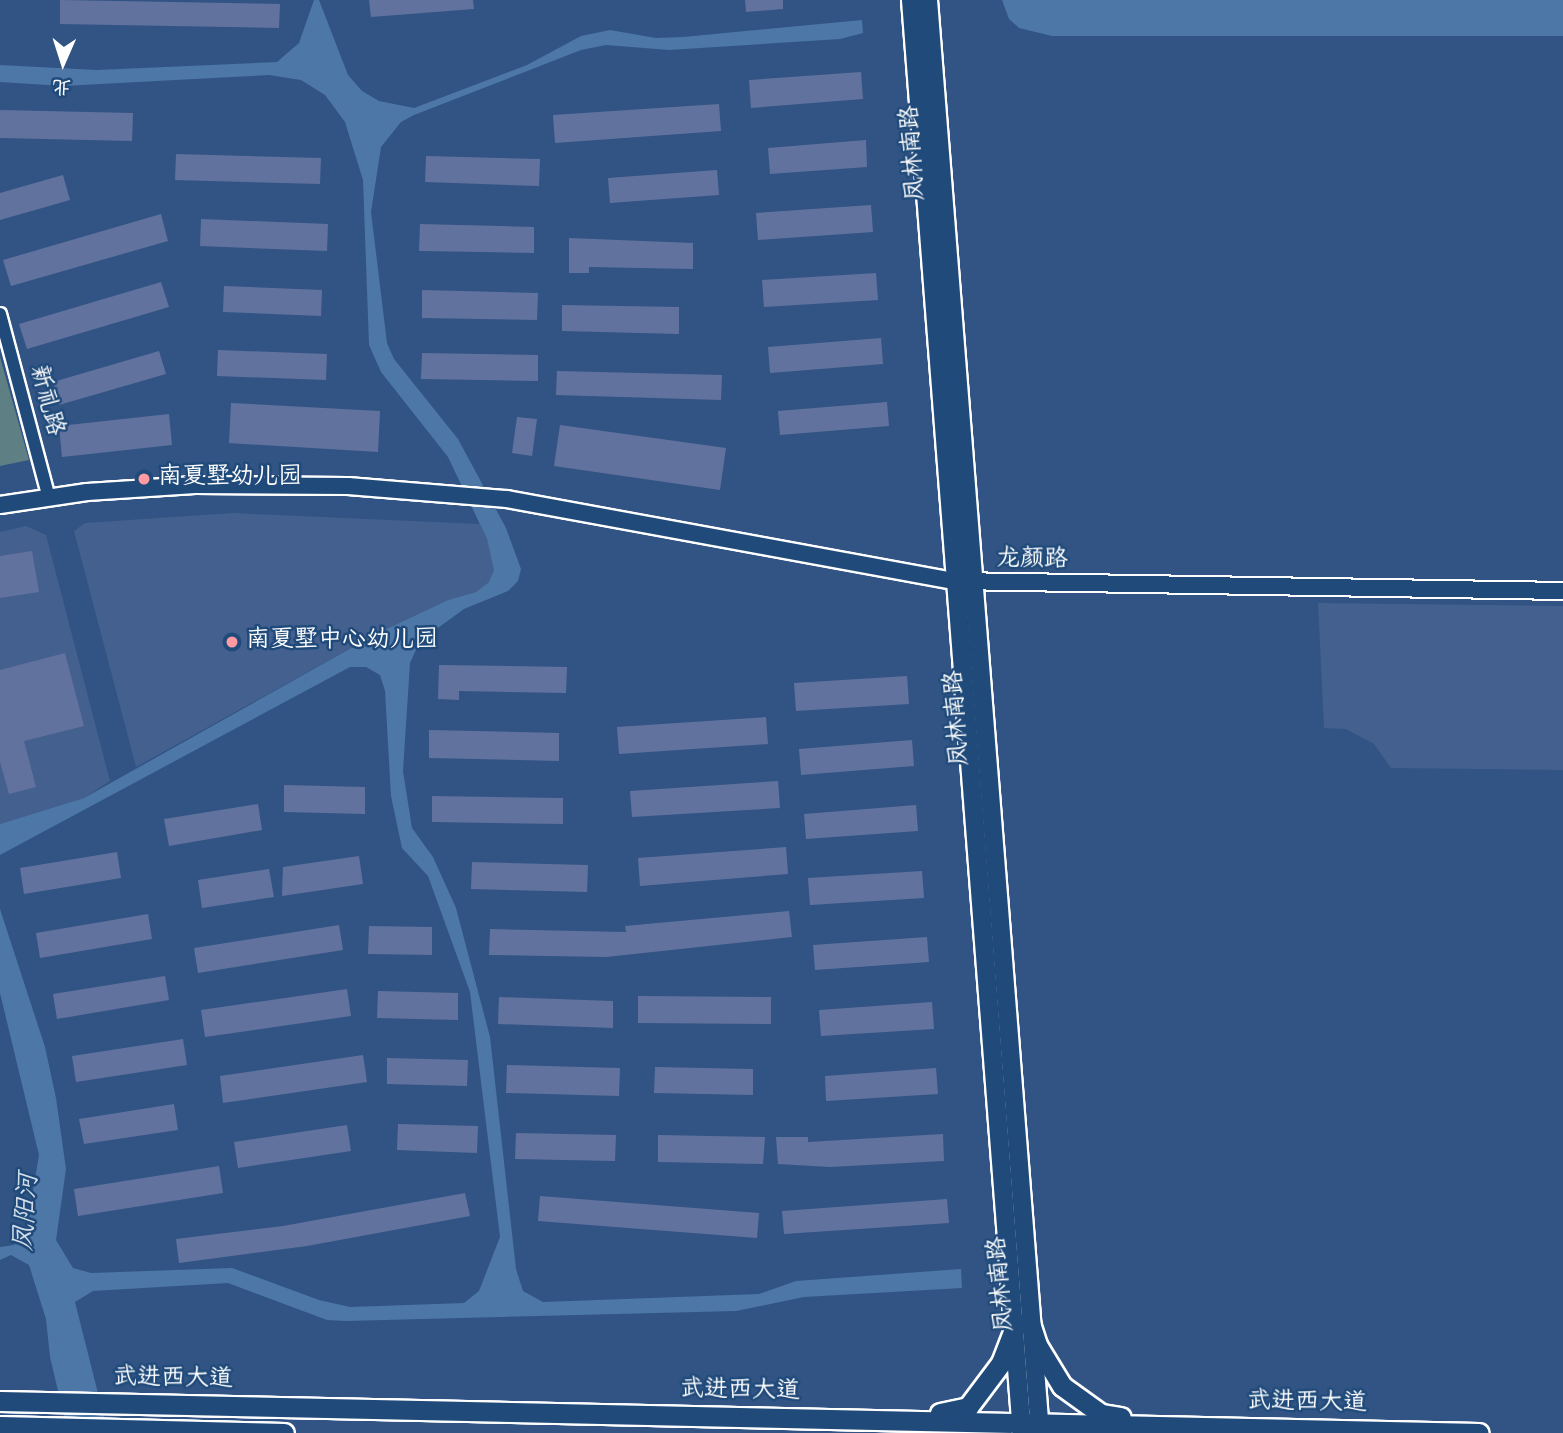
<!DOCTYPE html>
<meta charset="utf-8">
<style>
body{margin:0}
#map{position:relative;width:1563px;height:1433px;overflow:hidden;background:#315484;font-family:Dekko,"LXGW WenKai TC",sans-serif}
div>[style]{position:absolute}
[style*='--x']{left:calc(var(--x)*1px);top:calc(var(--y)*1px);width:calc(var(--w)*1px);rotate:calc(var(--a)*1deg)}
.built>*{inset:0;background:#44608e}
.green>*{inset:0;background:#5e7f84}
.water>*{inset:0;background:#4c77a6}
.building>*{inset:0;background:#62729e}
.roads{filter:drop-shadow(2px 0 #fff) drop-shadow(-2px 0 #fff) drop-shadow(0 2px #fff) drop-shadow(0 -2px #fff)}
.minor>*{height:12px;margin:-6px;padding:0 6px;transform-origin:6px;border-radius:6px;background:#1f4a7a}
.tertiary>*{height:16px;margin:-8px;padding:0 8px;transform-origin:8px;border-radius:8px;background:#1f4a7a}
.secondary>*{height:18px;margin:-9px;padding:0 9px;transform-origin:9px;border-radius:9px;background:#1f4a7a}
.primary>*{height:19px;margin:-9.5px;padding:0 9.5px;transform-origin:9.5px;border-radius:9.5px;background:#1f4a7a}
.dots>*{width:19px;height:19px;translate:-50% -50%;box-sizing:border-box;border:4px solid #1f4a7a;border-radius:50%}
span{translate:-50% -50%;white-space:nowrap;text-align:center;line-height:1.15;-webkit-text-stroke:5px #1f4a7a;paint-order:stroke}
.street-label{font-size:24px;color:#fff}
.poi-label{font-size:24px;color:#fff}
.left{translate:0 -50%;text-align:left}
.water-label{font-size:26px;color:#d2dde9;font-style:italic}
.north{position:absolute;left:28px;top:28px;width:70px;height:70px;-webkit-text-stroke:5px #1f4a7a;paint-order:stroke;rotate:183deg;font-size:19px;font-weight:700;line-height:28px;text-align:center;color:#fff}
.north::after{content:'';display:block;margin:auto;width:24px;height:32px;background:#fff;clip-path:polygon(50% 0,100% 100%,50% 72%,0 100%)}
</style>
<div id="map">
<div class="built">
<i style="clip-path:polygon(233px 513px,480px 524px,495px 558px,494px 570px,489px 582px,476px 592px,448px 600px,378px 633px,136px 767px,74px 531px,85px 523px)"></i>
<i style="clip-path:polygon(26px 526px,46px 535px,110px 781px,84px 798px,0 824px,0 532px)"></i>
<i style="clip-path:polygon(1318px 603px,1563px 606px,1563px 770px,1391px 768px,1374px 744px,1346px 729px,1324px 728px)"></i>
</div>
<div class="green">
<i style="clip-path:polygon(0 357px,29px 460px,0 466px)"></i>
</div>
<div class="water">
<i style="clip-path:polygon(314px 0,319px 0,348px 75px,362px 91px,379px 101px,414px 108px,527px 65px,581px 36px,610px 30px,656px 38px,683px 37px,862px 20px,863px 33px,840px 39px,669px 50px,606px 45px,581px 50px,414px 115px,401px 122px,381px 147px,371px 212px,387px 343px,394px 359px,458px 439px,506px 528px,521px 569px,518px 581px,508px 591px,464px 609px,420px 641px,410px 663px,403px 771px,412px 828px,433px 857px,456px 908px,490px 1037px,516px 1269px,523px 1291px,543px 1302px,759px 1294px,796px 1281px,961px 1269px,962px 1288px,804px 1297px,736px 1311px,346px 1321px,327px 1320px,228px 1283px,93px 1291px,75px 1302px,108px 1433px,68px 1433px,50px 1357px,46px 1319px,29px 1265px,11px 1255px,0 1260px,0 1247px,14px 1245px,26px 1232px,39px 1155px,0 993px,0 909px,45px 1047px,56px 1098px,66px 1169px,56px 1240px,73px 1268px,91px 1273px,232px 1268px,319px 1300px,350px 1307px,464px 1303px,479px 1291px,500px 1237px,470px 992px,428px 876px,402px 848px,391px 796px,385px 691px,380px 675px,366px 667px,350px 667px,0 855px,0 824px,84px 798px,378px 633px,448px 600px,476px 592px,489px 582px,494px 570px,487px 539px,448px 457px,381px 372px,369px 345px,363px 180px,345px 122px,325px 95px,301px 80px,269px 75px,63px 86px,0 82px,0 65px,97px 70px,277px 62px,299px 43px)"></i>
<i style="clip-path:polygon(1002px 0,1563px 0,1563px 36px,1052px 36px,1019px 28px,1009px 19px)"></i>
</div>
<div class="building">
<i style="clip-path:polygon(60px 0,280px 4px,279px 28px,60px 24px)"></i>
<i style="clip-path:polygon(369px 0,473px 0,474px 9px,371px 17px)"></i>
<i style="clip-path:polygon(745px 0,783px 0,783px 9px,746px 12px)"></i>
<i style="clip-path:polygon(861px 72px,863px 99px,751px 108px,749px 80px)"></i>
<i style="clip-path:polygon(719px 104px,721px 131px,555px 143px,553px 115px)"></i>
<i style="clip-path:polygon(0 110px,133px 113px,132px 141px,0 138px)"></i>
<i style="clip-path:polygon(866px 140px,867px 167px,770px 174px,768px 148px)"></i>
<i style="clip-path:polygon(176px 154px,321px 158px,320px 184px,175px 180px)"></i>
<i style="clip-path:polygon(426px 156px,540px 159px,539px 186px,425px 182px)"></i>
<i style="clip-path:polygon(717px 170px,719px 195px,610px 203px,608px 178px)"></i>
<i style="clip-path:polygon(63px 175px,70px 200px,0 220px,0 193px)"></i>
<i style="clip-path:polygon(871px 205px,873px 232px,758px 240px,756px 213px)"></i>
<i style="clip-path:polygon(161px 214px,168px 241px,11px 286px,3px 260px)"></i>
<i style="clip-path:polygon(201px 219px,328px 224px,327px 251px,200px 246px)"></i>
<i style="clip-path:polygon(420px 224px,534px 227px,534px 253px,419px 251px)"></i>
<i style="clip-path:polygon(569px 238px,693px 243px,693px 269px,589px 267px,589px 273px,569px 273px)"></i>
<i style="clip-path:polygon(876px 273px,878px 300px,764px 307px,762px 280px)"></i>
<i style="clip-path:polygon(161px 282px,169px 307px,27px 349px,19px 324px)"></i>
<i style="clip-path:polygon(224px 286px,322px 290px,321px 316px,223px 312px)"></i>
<i style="clip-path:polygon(422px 290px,538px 293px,537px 320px,422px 318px)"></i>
<i style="clip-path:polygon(562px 305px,679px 307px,679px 334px,562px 331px)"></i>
<i style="clip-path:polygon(881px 338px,883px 364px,770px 373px,768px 347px)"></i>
<i style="clip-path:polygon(218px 350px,327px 354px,326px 380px,217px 376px)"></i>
<i style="clip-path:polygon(159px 351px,166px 374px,59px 405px,53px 382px)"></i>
<i style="clip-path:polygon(422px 353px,538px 355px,538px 381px,421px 379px)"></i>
<i style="clip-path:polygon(557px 371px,722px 375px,721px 400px,556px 395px)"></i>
<i style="clip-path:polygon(887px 402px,889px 426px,780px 435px,778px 411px)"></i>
<i style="clip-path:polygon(231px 403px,380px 411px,378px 452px,229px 443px)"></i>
<i style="clip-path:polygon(169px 414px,172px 445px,62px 457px,59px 426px)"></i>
<i style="clip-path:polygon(517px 417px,537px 419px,532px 456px,512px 453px)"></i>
<i style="clip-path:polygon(560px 425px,726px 448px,720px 490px,554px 466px)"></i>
<i style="clip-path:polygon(32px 551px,39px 592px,0 598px,0 556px)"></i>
<i style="clip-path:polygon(65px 653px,84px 726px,24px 741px,36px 787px,9px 794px,0 762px,0 670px)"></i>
<i style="clip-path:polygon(439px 665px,567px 667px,566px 693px,459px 691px,459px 700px,438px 699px)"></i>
<i style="clip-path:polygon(907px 676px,909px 704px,796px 711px,794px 683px)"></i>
<i style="clip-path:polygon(766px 717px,768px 744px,619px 754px,617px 727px)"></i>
<i style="clip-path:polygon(429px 730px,559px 733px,559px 761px,429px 758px)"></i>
<i style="clip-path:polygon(912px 740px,914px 766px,801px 775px,799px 749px)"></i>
<i style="clip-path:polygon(778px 781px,780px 808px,632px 817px,630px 791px)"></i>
<i style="clip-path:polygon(284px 785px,365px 787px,365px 814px,284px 812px)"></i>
<i style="clip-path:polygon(432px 796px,563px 798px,563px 824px,432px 822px)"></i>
<i style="clip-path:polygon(258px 804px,262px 830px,169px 846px,164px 819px)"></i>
<i style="clip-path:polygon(916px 805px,918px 831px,806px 839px,804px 814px)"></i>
<i style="clip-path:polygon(786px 847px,788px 874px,640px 886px,638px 858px)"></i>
<i style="clip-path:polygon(117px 852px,121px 878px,24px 894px,20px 868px)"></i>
<i style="clip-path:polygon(359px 856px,363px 884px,282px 896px,283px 867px)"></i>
<i style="clip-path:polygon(472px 862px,588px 865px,587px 892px,471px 889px)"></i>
<i style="clip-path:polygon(269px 869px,274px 897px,202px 908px,198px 880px)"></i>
<i style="clip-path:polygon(922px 871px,924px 898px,810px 905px,808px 878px)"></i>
<i style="clip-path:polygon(789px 911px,792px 937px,606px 957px,489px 955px,490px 929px,626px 932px,625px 926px)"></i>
<i style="clip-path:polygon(148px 914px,152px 939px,40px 958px,36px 933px)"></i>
<i style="clip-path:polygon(339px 925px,343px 950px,198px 973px,194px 948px)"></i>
<i style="clip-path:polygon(369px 926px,432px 927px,432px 955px,368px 954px)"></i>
<i style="clip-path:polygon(927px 937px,929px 962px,815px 970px,813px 945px)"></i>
<i style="clip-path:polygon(165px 976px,169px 1000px,57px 1019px,53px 994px)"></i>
<i style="clip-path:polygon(347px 989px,351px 1016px,205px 1037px,201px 1010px)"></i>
<i style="clip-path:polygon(378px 991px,458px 993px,458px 1020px,377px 1018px)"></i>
<i style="clip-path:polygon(638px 996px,771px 997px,771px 1024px,638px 1023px)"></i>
<i style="clip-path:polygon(499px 997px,613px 1001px,613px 1028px,498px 1024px)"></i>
<i style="clip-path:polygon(932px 1002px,934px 1029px,821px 1036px,819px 1010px)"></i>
<i style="clip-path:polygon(183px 1039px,187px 1065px,76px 1082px,72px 1056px)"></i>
<i style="clip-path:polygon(363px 1055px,367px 1082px,223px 1103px,220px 1076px)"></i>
<i style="clip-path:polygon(387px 1058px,468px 1060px,467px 1086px,387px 1084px)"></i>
<i style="clip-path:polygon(507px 1065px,620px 1068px,619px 1096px,506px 1093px)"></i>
<i style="clip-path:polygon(655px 1067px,753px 1069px,753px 1095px,654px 1093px)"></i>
<i style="clip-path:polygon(936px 1068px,938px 1094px,826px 1101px,825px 1076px)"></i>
<i style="clip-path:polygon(174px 1104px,178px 1130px,84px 1144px,79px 1119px)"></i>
<i style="clip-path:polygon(398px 1124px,478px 1126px,477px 1153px,397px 1150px)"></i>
<i style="clip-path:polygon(347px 1125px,351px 1151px,238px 1168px,234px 1142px)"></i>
<i style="clip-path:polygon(516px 1133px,616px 1135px,615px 1161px,515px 1159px)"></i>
<i style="clip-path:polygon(943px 1134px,944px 1161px,830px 1167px,778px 1164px,776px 1137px,808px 1137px,808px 1142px)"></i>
<i style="clip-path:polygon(658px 1135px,765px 1137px,763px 1164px,658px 1162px)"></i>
<i style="clip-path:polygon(219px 1166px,223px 1193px,78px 1216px,74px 1189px)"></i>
<i style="clip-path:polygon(465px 1193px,470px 1216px,307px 1246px,179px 1263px,176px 1239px,283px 1226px)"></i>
<i style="clip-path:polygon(540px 1196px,759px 1213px,757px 1238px,538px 1221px)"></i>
<i style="clip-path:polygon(947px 1199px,949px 1223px,784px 1234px,782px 1211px)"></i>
</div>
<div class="roads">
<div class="minor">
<i style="--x:0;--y:314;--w:190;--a:75.1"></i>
</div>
<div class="tertiary">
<i style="--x:0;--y:505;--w:88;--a:-8.5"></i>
<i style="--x:87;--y:492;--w:108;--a:-3.7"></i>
<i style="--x:195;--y:485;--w:153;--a:0.4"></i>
<i style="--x:348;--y:486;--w:160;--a:4.7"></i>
<i style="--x:507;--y:499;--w:455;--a:10.4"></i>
<i style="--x:955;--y:581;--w:608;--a:0.94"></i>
</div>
<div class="secondary">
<i style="--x:911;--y:0;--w:1437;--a:85.57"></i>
<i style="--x:928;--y:0;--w:1437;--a:85.53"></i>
</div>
<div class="primary">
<i style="--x:1030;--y:1323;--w:23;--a:72"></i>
<i style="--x:1037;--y:1345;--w:48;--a:58.6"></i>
<i style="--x:1062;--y:1386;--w:48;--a:35.7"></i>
<i style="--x:1101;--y:1414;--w:20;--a:9"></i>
<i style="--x:0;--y:1401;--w:1479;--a:1.24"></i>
<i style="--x:940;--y:1413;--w:29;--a:-12"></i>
<i style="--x:968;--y:1407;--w:55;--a:-53.1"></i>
<i style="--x:1001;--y:1363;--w:42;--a:-69"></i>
<i style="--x:0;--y:1426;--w:284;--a:1.4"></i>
</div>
</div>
<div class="dots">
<i style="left:144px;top:479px;background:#ff9aa2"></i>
<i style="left:232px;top:642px;background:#ff9aa2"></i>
</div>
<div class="street-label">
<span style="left:915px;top:153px;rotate:-94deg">凤林南路</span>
<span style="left:45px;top:401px;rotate:75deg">新礼路</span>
<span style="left:1032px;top:561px;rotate:1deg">龙颜路</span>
<span style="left:959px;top:718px;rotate:-94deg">凤林南路</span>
<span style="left:1003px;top:1284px;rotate:-95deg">凤林南路</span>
<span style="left:173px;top:1380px;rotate:1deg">武进西大道</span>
<span style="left:740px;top:1392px;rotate:1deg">武进西大道</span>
<span style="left:1307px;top:1404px;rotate:1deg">武进西大道</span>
</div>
<div class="poi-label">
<span class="left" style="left:158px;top:479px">南夏墅幼儿园</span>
<span class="left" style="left:246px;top:642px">南夏墅中心幼儿园</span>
</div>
<div class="water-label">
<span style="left:28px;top:1212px;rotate:-86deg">凤阳河</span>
</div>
<div class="north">北</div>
</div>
